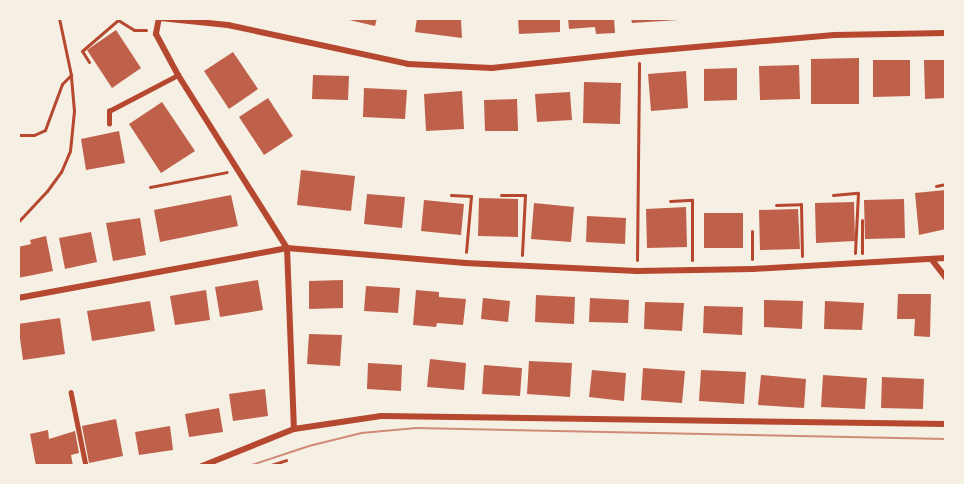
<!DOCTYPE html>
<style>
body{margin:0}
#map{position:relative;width:964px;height:484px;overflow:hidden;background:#f6efe4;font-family:Signika,sans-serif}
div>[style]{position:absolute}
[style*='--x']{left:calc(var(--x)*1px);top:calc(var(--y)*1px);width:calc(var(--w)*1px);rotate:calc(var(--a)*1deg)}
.building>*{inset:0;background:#bf614a}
.path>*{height:3px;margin:-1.5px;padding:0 1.5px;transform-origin:1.5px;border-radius:1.5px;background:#b5482f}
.service>*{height:4.5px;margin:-2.25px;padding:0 2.25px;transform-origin:2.25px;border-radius:2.25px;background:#b5482f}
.minor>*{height:6px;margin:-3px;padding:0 3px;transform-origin:3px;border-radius:3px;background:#b5482f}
.tram>*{height:1.5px;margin:-0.75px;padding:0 0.75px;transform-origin:0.75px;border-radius:0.75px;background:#cf8b77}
span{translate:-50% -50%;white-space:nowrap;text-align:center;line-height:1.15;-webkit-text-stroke:6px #f6efe4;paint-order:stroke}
.frame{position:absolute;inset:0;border:20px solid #f6efe4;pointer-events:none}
</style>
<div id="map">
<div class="building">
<i style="clip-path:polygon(341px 18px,377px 18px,375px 26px)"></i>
<i style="clip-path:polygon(417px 18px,461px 20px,462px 38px,415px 32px)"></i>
<i style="clip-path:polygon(518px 18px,560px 18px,560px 32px,519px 34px)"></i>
<i style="clip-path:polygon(568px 18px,614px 18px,615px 33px,596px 34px,595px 27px,569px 29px)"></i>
<i style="clip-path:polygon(631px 18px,679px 18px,679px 20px,632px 23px)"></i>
<i style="clip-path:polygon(116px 30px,141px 68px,112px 88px,87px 50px)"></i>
<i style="clip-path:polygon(233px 52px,258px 89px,229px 109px,204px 71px)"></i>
<i style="clip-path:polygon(859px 58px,859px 104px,811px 104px,811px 59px)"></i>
<i style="clip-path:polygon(873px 60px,910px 60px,910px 96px,873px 97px)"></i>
<i style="clip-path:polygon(924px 60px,946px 60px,946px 98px,925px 99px)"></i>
<i style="clip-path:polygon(799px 65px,800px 99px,760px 100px,759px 66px)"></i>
<i style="clip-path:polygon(737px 68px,737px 100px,704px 101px,704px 69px)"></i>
<i style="clip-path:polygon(686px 71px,688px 108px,651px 111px,648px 74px)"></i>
<i style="clip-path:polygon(313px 75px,349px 76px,348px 100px,312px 99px)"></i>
<i style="clip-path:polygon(584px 82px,621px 83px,620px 124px,583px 123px)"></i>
<i style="clip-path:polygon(364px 88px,407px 90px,405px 119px,363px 117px)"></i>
<i style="clip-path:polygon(462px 91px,464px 129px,426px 131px,424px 94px)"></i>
<i style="clip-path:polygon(570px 92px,572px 120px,537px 122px,535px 94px)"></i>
<i style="clip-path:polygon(268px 98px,293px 136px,264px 155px,239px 117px)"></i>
<i style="clip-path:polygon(517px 99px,518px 131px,485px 131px,484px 100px)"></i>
<i style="clip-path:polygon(162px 102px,195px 151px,161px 173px,129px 124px)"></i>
<i style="clip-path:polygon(119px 131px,125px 163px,86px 170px,81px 139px)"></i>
<i style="clip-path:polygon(301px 170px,355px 176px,351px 211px,297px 205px)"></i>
<i style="clip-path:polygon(946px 190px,946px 229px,919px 235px,915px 193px)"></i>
<i style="clip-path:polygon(367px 194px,405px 197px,402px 228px,364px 224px)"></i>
<i style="clip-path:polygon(231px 195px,238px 226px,160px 242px,154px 210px)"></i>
<i style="clip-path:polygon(479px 198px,518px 199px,518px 237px,478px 236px)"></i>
<i style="clip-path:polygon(904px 199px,905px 238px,865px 239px,864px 200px)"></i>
<i style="clip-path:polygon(424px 200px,464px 204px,461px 235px,421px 231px)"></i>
<i style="clip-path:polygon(854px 202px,855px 241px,816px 243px,815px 203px)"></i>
<i style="clip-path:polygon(534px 203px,574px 207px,571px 242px,531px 239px)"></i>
<i style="clip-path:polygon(686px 207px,687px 247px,647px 248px,646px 209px)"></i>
<i style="clip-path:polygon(798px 209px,800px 249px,760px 250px,759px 210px)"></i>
<i style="clip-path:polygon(704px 213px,743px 213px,743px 248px,704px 248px)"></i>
<i style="clip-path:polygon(587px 216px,626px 218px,625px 244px,586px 242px)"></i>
<i style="clip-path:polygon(140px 218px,146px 255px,113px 261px,106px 223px)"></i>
<i style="clip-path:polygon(91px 232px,97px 262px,65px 269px,59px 238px)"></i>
<i style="clip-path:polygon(46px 236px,53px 271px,18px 278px,18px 247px,31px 244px,30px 240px)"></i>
<i style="clip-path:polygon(258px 280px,263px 310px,220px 317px,215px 287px)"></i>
<i style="clip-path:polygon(343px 280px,343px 308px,309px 309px,309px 281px)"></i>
<i style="clip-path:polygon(366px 286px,400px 288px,398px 313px,364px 311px)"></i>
<i style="clip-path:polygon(206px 290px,210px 320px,175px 325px,170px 296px)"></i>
<i style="clip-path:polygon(416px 290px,439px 292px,439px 297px,466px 299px,463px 325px,437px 323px,436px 327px,413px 325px)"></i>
<i style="clip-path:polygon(898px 294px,931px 294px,930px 337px,914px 336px,915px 319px,897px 319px)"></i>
<i style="clip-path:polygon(536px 295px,575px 297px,574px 324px,535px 322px)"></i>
<i style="clip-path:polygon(483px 298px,510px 301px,508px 322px,481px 319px)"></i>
<i style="clip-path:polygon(590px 298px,629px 300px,628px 323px,589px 322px)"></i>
<i style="clip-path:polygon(764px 300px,803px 301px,802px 329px,764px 327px)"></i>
<i style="clip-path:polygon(150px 301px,155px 331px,92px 341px,87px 311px)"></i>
<i style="clip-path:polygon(825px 301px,864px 303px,862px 330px,824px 329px)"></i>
<i style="clip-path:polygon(645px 302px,684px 303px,682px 331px,644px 329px)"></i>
<i style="clip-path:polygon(704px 306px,743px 307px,742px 335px,703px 333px)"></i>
<i style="clip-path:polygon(60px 318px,65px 354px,23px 360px,18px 324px)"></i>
<i style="clip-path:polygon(309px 334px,342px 335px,340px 366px,307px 364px)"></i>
<i style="clip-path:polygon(430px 359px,466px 363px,464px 390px,427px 387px)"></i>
<i style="clip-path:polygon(529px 361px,572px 363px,570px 397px,527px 394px)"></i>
<i style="clip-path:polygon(368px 363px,402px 365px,401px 391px,367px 389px)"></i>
<i style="clip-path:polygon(484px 365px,522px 368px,520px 396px,482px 394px)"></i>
<i style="clip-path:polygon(643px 368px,685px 371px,682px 403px,641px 400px)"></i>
<i style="clip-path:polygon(592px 370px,626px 373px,624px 401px,589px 397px)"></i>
<i style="clip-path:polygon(701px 370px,746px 372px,744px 404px,699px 401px)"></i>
<i style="clip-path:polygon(761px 375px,806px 379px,804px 408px,758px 405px)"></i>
<i style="clip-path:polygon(823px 375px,867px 378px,865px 409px,821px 407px)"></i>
<i style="clip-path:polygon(882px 377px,924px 379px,923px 409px,881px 408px)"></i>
<i style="clip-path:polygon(265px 389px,268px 416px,233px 421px,229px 394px)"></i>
<i style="clip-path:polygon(219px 408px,223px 432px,189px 437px,185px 414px)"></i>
<i style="clip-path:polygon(116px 419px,123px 456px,89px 463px,82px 426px)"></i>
<i style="clip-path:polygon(170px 426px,173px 450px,139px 455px,135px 432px)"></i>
<i style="clip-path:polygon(48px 430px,49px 439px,75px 431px,79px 453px,71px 455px,73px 466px,36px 466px,30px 434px)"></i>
</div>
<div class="path">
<i style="--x:89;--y:62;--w:13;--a:-122"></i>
<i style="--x:82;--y:51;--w:48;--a:-40.7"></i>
<i style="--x:118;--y:20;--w:19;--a:32"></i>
<i style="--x:134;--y:30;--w:12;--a:0"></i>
<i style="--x:18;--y:135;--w:16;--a:0"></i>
<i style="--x:34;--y:135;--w:12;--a:-24"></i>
<i style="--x:45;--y:130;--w:49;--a:-69.7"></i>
<i style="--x:62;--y:84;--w:13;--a:-45"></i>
<i style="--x:936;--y:186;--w:10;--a:-11"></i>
<i style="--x:150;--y:187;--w:78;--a:-11"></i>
<i style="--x:451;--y:195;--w:20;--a:3"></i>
<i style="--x:471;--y:196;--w:56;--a:95.1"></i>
<i style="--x:501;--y:195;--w:24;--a:0"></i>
<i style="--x:525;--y:195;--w:60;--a:92.9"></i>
<i style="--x:833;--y:195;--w:25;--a:-5"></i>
<i style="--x:858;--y:193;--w:60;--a:92.9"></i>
<i style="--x:670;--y:201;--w:22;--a:-3"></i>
<i style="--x:692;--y:200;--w:60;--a:90"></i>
<i style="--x:776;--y:205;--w:25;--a:-2"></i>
<i style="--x:801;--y:204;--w:52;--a:88.9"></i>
<i style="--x:862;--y:220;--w:33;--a:90"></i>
<i style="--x:18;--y:222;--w:42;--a:-46.9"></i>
<i style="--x:47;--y:191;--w:24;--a:-54"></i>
<i style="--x:61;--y:172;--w:23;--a:-67"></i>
<i style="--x:70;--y:151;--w:40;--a:-84.3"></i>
<i style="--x:74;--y:111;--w:36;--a:-95"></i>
<i style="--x:71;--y:75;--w:58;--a:-101.9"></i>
<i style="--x:752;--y:231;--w:28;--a:90"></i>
<i style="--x:637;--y:260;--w:197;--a:-89.4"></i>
<i style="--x:268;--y:466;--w:19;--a:-18"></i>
</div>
<div class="service">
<i style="--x:109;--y:124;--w:13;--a:-90"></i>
<i style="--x:109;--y:111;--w:78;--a:-27.6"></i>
<i style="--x:71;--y:392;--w:76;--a:78.5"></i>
</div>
<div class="minor">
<i style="--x:159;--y:18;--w:16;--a:101"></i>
<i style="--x:156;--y:34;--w:47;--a:61.8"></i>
<i style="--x:178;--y:75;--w:204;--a:57.8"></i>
<i style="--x:287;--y:248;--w:181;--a:87.8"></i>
<i style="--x:160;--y:18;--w:68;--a:5.9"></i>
<i style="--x:228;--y:25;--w:184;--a:12.2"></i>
<i style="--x:408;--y:64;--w:84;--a:2.7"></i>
<i style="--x:492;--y:68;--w:148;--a:-6.2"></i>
<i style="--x:639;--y:52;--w:196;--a:-5"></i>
<i style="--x:834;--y:35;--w:112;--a:-1"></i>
<i style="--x:932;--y:260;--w:23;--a:52"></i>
<i style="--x:18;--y:298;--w:274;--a:-10.5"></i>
<i style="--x:287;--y:248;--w:179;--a:4.8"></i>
<i style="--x:465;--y:263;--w:172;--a:2.7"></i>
<i style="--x:637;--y:271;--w:116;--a:-1"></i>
<i style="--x:753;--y:269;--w:193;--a:-3.3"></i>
<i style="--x:202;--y:466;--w:99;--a:-21.9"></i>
<i style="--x:294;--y:429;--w:88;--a:-8.5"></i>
<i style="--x:381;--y:416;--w:565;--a:0.81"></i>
</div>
<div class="tram">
<i style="--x:249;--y:466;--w:63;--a:-18.4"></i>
<i style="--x:309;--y:446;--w:55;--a:-13.8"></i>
<i style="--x:362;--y:433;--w:54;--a:-5.3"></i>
<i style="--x:416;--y:428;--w:530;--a:1.19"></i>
</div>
<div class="frame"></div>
</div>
